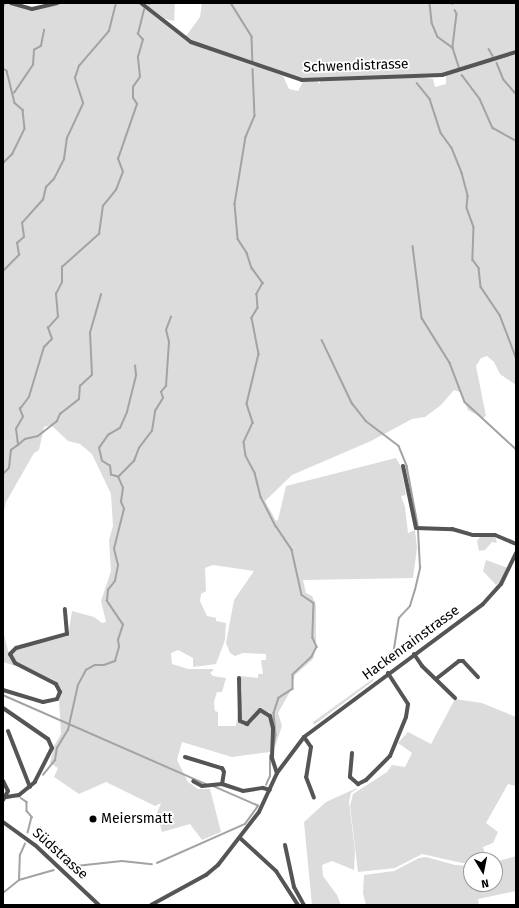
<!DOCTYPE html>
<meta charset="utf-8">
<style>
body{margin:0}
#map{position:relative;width:519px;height:908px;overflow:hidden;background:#fff;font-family:"Fira Sans",sans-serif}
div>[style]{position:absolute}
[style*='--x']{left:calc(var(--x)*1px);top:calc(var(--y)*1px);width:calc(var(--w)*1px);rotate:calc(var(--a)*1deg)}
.green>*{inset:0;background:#dcdcdc}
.stream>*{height:1.5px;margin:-0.75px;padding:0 0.75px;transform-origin:0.75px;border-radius:0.75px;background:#a3a3a3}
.minor>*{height:4px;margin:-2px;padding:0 2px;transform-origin:2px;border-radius:2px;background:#555}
.dots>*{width:11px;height:11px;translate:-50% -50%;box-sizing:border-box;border:2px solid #fff;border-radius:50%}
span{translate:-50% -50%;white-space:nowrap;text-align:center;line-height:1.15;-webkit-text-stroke:3.5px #fff;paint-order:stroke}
.street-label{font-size:14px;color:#000}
.poi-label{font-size:14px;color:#000}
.left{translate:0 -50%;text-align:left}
.frame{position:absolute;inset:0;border:4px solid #000;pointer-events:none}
.north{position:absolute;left:463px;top:852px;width:40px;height:40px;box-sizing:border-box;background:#fff;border:1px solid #999;border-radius:50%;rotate:170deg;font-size:11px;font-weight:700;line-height:16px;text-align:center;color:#000}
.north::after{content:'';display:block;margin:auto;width:14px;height:18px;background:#000;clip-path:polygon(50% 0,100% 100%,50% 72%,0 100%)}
</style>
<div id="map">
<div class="green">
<i style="clip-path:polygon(3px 3px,34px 9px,63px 3px,140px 3px,192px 43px,283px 76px,289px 89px,298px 91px,303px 82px,317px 81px,320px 84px,320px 81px,419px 77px,433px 79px,435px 87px,446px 84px,446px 74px,301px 79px,199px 44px,186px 36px,200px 17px,202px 3px,516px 3px,516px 385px,500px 374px,494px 362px,487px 356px,481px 358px,476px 366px,486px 416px,483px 418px,468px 410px,460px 392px,454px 390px,441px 405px,425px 417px,412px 419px,371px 441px,292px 475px,265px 501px,276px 521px,278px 520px,286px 486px,396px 458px,401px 467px,406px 495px,401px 496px,405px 507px,408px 533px,415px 530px,417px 548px,413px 578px,303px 580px,306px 593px,312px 596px,316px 605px,316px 648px,313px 659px,295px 675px,291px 690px,278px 713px,282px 726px,274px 750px,271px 715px,269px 712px,258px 710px,247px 722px,242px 721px,240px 715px,242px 688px,240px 676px,258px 678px,258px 674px,263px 674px,261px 660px,266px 660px,266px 654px,243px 653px,235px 656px,230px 653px,226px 643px,234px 600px,254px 571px,213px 565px,205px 568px,206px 591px,201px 594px,200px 601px,207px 616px,216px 618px,216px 621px,226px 623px,225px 640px,216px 664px,193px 667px,193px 658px,178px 650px,171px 653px,172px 664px,188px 669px,212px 669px,214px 670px,210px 673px,213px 676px,226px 678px,222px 692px,217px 692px,214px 702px,215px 711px,218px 712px,218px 726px,236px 726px,238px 712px,243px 725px,245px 725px,259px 712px,267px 714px,271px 723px,270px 752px,232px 757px,182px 742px,177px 760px,188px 782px,198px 789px,210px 789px,221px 832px,202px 840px,190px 824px,162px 832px,157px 813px,161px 803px,155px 806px,106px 782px,79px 794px,54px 777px,58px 768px,50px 763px,54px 746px,61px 734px,59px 699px,62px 690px,53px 680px,17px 662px,11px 655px,16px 649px,68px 636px,72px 611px,94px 617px,102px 623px,106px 622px,101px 601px,111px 571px,109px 540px,113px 526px,111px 494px,92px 454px,80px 444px,68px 441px,51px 425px,44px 427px,39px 450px,34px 453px,6px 502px,3px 515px)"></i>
<i style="clip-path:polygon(144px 3px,175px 3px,174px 21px,165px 19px)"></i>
<i style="clip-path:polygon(495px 536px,497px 543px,492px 542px,485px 550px,479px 551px,477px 541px,480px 537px)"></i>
<i style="clip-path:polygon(486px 560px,508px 568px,502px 580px,496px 585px,483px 571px)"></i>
<i style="clip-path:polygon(3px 630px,10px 659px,19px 667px,3px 662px)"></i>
<i style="clip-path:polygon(374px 678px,373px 681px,314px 725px,313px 722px)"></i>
<i style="clip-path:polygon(455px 699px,482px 703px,516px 717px,516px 786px,508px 784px,486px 823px,498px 832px,493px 843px,483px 847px,487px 860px,471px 860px,471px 863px,462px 863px,422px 854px,395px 868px,358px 872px,350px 806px,353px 794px,387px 772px,392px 765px,405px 767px,412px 753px,398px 743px,408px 732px,431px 744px)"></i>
<i style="clip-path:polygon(359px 787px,351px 793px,349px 802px,355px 851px,354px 870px,332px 861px,322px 865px,323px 876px,337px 895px,341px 905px,312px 905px,304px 822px,326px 802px)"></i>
<i style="clip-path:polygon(516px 856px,516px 891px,478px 899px,479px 905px,366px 905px,363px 893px,364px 875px,394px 871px,419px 858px,426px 857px,455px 865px,471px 866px,471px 884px,495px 884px,495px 862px)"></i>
</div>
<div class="stream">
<i style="--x:231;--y:3;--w:40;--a:58"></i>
<i style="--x:252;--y:37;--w:24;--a:88"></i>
<i style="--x:430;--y:3;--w:20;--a:84"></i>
<i style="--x:432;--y:23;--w:15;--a:67"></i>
<i style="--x:438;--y:37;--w:19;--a:36"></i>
<i style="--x:452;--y:3;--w:1;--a:45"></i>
<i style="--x:149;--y:4;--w:1;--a:-45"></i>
<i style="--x:3;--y:7;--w:2;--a:-63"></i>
<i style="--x:455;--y:10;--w:4;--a:63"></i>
<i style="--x:457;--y:14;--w:34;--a:97"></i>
<i style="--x:453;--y:48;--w:20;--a:72"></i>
<i style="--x:3;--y:47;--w:1;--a:90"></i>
<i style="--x:489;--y:49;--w:8;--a:60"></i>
<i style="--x:497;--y:63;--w:18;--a:68"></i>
<i style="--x:504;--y:80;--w:18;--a:49"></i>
<i style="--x:3;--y:68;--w:5;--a:37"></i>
<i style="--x:7;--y:71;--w:33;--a:76"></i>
<i style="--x:15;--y:103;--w:11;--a:41"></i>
<i style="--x:23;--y:110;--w:19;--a:84"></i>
<i style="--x:25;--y:129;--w:28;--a:116"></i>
<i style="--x:13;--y:154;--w:14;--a:135"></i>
<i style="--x:253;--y:69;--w:47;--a:87.6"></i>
<i style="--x:255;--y:116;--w:23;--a:113"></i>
<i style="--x:246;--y:137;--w:68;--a:99.3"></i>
<i style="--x:235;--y:204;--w:35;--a:85"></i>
<i style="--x:238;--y:239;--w:17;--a:57"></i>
<i style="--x:247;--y:253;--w:16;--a:72"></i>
<i style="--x:252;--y:268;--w:19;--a:54"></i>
<i style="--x:263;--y:283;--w:13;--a:119"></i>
<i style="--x:257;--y:294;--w:14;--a:86"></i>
<i style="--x:258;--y:308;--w:12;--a:121"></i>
<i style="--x:252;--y:318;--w:37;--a:79"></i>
<i style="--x:259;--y:354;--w:51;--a:103.5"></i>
<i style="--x:247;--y:404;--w:20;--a:72"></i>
<i style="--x:253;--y:423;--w:21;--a:115"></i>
<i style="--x:244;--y:442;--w:14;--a:82"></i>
<i style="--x:246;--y:456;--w:19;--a:62"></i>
<i style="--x:255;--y:473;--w:25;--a:76"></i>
<i style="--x:261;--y:497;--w:33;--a:63"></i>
<i style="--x:276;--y:526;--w:29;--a:56"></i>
<i style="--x:292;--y:550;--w:46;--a:77.5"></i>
<i style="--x:302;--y:595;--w:14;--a:34"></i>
<i style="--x:314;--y:603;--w:35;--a:92"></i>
<i style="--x:313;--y:638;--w:10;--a:66"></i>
<i style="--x:317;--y:647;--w:11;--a:117"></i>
<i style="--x:312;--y:657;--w:26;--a:137"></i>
<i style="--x:293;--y:675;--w:14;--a:90"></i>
<i style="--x:293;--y:689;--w:17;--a:147"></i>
<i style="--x:279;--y:698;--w:16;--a:108"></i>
<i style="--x:274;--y:713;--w:22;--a:85"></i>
<i style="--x:276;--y:735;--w:10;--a:101"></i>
<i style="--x:462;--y:75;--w:30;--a:53"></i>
<i style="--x:480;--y:99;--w:32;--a:66"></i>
<i style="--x:493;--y:128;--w:26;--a:29"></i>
<i style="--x:417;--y:83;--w:21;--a:51"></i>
<i style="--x:430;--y:99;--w:36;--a:72"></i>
<i style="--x:441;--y:133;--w:19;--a:54"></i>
<i style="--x:452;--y:148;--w:27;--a:68"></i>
<i style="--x:462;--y:173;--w:24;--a:75"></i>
<i style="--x:468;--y:196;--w:12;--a:95"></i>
<i style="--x:467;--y:208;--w:20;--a:70"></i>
<i style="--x:474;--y:227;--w:33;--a:92"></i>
<i style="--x:473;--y:260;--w:10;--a:53"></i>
<i style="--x:479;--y:268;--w:19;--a:84"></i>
<i style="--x:481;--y:287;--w:34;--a:56"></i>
<i style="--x:500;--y:315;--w:45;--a:69.1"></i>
<i style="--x:14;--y:93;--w:34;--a:-56"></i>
<i style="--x:33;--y:65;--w:15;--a:-86"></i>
<i style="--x:34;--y:50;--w:8;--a:-30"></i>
<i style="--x:41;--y:46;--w:16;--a:-79"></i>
<i style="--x:413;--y:246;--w:73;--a:82.9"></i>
<i style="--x:422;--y:318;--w:53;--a:58.1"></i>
<i style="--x:450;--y:363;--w:42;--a:69"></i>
<i style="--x:465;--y:402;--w:69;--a:42.7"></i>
<i style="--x:3;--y:271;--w:23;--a:-45"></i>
<i style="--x:19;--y:255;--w:12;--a:-99"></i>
<i style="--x:17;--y:243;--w:9;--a:-41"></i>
<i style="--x:24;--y:237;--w:14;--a:-98"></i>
<i style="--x:22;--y:223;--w:31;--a:-48"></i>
<i style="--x:43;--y:200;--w:13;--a:-77"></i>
<i style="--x:46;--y:187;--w:11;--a:-45"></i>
<i style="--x:54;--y:179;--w:22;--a:-63"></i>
<i style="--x:64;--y:159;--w:21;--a:-82"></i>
<i style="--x:67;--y:138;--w:38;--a:-65"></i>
<i style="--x:83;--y:103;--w:26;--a:-108"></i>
<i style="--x:75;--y:78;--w:13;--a:-72"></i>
<i style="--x:79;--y:66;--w:46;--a:-49.4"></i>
<i style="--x:109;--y:31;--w:29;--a:-76"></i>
<i style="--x:322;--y:340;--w:70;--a:64.5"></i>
<i style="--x:352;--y:403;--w:23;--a:52"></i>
<i style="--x:366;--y:421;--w:41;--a:37.1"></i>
<i style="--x:399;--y:446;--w:22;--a:68"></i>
<i style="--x:407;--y:466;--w:60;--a:79.4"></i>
<i style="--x:18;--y:445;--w:9;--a:-41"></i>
<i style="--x:25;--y:439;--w:13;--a:-13"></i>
<i style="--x:38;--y:436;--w:24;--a:-38"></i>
<i style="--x:57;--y:421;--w:8;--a:-67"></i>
<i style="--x:60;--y:414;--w:24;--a:-38"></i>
<i style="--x:79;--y:399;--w:13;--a:-86"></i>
<i style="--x:80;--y:386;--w:16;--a:-43"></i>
<i style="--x:92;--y:375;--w:42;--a:-92.7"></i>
<i style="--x:90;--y:333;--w:40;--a:-74"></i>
<i style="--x:3;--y:474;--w:8;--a:-45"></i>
<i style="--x:9;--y:468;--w:18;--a:-84"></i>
<i style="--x:11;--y:450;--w:9;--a:-36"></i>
<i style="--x:18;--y:445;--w:16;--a:-97"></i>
<i style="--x:16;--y:429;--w:14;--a:-60"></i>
<i style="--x:23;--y:417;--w:9;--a:-111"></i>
<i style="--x:20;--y:409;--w:15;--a:-53"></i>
<i style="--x:29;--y:397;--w:52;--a:-73.3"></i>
<i style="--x:44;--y:347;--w:11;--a:-45"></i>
<i style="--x:52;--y:339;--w:12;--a:-110"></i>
<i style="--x:48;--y:328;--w:15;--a:-48"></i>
<i style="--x:58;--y:317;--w:23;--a:-95"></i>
<i style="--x:56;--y:294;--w:13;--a:-63"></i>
<i style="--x:62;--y:282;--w:15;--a:-90"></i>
<i style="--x:62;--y:267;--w:50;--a:-41.7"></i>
<i style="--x:99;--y:234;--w:28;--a:-82"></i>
<i style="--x:103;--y:206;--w:21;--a:-51"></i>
<i style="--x:116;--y:190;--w:19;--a:-69"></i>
<i style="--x:123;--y:172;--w:14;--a:-111"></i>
<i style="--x:118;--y:159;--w:58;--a:-70.9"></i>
<i style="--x:137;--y:104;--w:7;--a:-124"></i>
<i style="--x:133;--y:98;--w:11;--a:-90"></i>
<i style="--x:133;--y:87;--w:12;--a:-55"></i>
<i style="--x:140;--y:77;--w:20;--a:-96"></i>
<i style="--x:138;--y:57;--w:18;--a:-74"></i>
<i style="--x:143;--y:40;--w:8;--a:-130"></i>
<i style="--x:138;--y:34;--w:25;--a:-76"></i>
<i style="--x:118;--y:477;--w:23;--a:-45"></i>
<i style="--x:134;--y:461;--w:14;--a:-69"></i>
<i style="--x:139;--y:448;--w:21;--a:-53"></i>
<i style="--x:152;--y:431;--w:20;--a:-81"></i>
<i style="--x:155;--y:411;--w:15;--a:-58"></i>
<i style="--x:163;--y:398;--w:6;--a:-108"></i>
<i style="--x:161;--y:392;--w:8;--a:-50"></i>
<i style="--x:166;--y:386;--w:44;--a:-86.1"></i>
<i style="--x:169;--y:342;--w:12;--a:-104"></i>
<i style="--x:166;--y:330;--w:14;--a:-69"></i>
<i style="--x:118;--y:477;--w:7;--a:-164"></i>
<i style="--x:111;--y:475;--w:9;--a:-96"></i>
<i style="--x:110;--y:466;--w:9;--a:-148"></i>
<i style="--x:102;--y:461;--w:13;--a:-103"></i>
<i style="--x:99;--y:448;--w:16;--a:-55"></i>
<i style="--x:108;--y:435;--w:14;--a:-30"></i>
<i style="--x:120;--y:428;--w:17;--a:-66"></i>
<i style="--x:127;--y:412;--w:38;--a:-76"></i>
<i style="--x:136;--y:375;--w:9;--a:-96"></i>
<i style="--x:393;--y:655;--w:37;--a:-81"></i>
<i style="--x:399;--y:618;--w:16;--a:-47"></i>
<i style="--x:410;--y:606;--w:17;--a:-73"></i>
<i style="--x:415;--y:590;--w:23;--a:-77"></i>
<i style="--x:420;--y:568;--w:38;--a:-93"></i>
<i style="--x:3;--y:695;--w:222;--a:23.7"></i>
<i style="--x:43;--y:775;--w:19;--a:-51"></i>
<i style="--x:55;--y:760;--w:12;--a:-81"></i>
<i style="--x:57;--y:748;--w:21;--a:-59"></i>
<i style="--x:68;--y:730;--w:46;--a:-77.5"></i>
<i style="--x:78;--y:685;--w:17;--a:-62"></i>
<i style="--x:86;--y:670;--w:10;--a:-29"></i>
<i style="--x:95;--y:665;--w:9;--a:0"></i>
<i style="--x:104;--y:665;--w:12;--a:-20"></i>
<i style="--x:115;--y:661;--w:15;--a:-74"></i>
<i style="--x:119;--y:647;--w:7;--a:-98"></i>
<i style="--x:118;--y:640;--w:16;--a:-72"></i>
<i style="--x:123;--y:625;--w:29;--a:-124"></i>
<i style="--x:107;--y:601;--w:11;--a:-85"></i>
<i style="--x:108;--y:590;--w:11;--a:-52"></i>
<i style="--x:115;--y:581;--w:16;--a:-79"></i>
<i style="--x:118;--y:565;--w:16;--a:-104"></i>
<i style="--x:114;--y:549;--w:41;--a:-76"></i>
<i style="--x:124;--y:509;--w:8;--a:-113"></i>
<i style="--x:121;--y:502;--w:14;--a:-82"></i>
<i style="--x:123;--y:488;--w:12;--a:-114"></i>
<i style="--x:266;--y:785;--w:10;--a:-66"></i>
<i style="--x:270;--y:776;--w:20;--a:-90"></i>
<i style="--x:21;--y:798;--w:7;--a:34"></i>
<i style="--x:27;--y:802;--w:9;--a:90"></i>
<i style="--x:27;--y:811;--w:8;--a:50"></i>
<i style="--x:32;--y:817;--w:16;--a:104"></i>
<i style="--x:157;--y:863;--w:96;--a:-23.9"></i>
<i style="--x:245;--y:824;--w:22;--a:-54"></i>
<i style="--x:258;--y:806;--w:50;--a:-156.5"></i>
<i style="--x:67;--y:867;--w:55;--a:-6.2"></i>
<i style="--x:122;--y:861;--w:30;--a:6"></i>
<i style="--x:19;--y:880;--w:25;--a:-88"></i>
<i style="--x:20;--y:855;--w:12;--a:-66"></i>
<i style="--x:3;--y:893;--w:21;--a:-39"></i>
<i style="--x:19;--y:880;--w:36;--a:-16"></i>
</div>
<div class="minor">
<i style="--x:11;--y:3;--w:22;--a:16"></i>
<i style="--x:32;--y:9;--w:26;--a:-13"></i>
<i style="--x:141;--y:3;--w:63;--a:38"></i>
<i style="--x:191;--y:42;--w:117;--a:18.9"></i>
<i style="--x:302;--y:80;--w:140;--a:-2"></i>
<i style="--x:442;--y:75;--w:77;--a:-17.3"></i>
<i style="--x:403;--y:466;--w:63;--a:78.2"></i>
<i style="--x:416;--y:528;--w:36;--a:2"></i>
<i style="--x:452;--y:529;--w:22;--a:16"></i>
<i style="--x:473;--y:535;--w:22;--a:0"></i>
<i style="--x:495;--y:535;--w:23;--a:23"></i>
<i style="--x:414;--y:654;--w:14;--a:56"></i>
<i style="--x:422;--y:666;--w:46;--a:44.1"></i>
<i style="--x:239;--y:678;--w:43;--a:88.7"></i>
<i style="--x:240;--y:721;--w:8;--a:23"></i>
<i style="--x:247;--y:724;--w:19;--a:-47"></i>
<i style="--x:260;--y:710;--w:12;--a:31"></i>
<i style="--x:270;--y:716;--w:12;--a:76"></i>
<i style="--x:273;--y:728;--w:30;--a:92"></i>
<i style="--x:272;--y:758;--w:16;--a:72"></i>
<i style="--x:436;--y:679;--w:29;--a:-38"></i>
<i style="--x:459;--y:661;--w:4;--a:0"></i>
<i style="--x:463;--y:661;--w:22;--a:47"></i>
<i style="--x:3;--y:690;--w:42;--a:16.7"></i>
<i style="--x:43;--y:702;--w:14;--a:-12"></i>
<i style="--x:57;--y:699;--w:8;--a:-67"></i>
<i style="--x:60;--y:692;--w:9;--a:-117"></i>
<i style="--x:56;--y:684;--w:46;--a:-152.9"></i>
<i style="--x:15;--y:663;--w:10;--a:-119"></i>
<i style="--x:10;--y:654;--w:8;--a:-45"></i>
<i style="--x:16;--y:648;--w:53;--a:-15.4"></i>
<i style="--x:67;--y:634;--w:25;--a:-95"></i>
<i style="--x:3;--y:708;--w:55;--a:34.6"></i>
<i style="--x:48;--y:739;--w:10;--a:66"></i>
<i style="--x:52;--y:748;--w:38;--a:117"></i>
<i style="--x:35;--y:782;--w:21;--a:141"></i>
<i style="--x:19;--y:795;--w:13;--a:171"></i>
<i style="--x:8;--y:731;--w:60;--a:68.6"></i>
<i style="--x:304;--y:737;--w:12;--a:55"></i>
<i style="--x:311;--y:747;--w:30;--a:99"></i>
<i style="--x:306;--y:777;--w:22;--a:69"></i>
<i style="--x:352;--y:753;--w:24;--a:95"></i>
<i style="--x:350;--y:777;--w:11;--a:41"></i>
<i style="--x:358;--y:784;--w:9;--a:-27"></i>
<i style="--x:366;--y:780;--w:34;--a:-45"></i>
<i style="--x:390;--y:756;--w:42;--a:-67.7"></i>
<i style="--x:406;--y:717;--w:13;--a:-81"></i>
<i style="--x:408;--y:704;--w:37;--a:-123"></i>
<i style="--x:185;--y:757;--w:39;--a:17"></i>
<i style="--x:222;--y:768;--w:4;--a:63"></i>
<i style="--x:224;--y:772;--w:12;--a:99"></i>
<i style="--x:222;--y:784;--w:20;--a:174"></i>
<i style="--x:202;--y:786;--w:10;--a:-151"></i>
<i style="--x:3;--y:781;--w:11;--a:63"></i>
<i style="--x:8;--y:791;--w:10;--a:119"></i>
<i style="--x:222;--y:784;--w:22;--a:18"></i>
<i style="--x:243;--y:791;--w:20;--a:-9"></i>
<i style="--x:263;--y:788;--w:7;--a:16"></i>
<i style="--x:3;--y:822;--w:39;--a:36"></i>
<i style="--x:35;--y:845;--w:88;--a:43.2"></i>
<i style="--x:240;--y:838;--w:49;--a:42.5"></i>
<i style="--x:276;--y:871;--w:40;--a:57.1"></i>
<i style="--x:285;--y:845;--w:43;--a:77.9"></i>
<i style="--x:294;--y:887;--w:21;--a:61"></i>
<i style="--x:151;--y:905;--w:63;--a:-28.6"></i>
<i style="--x:206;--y:875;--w:16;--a:-40"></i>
<i style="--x:218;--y:865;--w:67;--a:-52.3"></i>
<i style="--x:259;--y:812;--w:43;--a:-65.2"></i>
<i style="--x:277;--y:773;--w:45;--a:-53.1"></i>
<i style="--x:304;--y:737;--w:223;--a:-36.6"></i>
<i style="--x:483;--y:604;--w:27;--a:-48"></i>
<i style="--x:501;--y:584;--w:34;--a:-64"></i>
</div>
<div class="dots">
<i style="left:93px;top:819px;background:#000"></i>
</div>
<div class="street-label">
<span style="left:356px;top:66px;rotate:-2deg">Schwendistrasse</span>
<span style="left:411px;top:643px;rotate:-36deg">Hackenrainstrasse</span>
<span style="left:60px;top:854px;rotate:42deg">Südstrasse</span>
</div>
<div class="poi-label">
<span class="left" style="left:101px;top:819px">Meiersmatt</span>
</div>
<div class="frame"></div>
<div class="north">N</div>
</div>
